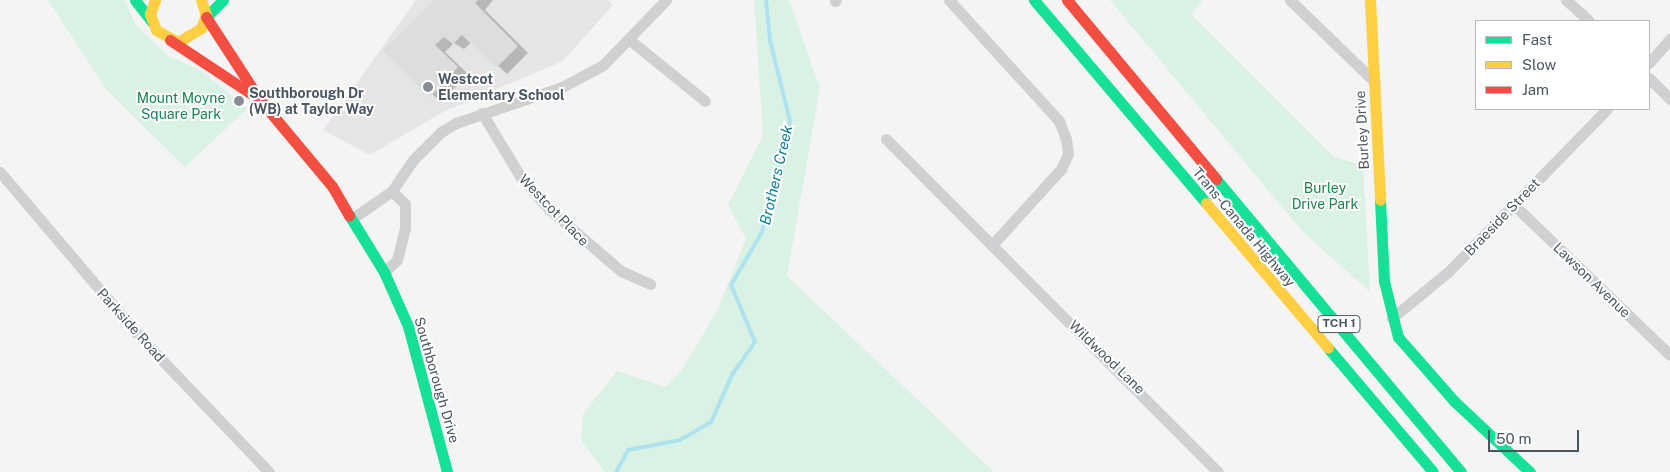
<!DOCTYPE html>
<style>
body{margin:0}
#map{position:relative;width:1670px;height:472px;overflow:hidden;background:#f4f4f4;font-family:"Public Sans",sans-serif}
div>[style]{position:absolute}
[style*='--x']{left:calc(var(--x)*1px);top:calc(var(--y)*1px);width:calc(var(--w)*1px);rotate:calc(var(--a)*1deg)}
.education>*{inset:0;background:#e6e5e6}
.green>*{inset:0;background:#d9f2e3}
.shadow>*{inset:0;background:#0003}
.stream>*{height:4px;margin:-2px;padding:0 2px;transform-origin:2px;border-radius:2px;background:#aee2f0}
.building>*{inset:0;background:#ddddde}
.street>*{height:11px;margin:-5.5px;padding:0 5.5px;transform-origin:5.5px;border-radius:5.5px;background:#ced0d2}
.fast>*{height:11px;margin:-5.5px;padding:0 5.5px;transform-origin:5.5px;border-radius:5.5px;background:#16e098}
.slow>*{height:11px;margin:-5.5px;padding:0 5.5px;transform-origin:5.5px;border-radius:5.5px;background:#ffcf43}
.jam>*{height:11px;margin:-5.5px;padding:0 5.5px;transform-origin:5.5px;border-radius:5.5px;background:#f24e42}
.dots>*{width:14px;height:14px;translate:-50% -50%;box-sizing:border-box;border:2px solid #fff;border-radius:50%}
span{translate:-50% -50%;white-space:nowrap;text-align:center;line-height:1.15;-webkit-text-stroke:4px #fff;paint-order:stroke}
.shield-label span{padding:1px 4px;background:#fff;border:1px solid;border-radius:4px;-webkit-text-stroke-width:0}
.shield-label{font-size:12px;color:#4a5661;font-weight:700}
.poi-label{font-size:14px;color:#4a5661;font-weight:700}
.left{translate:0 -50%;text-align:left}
.park-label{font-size:14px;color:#17864f}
.street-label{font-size:14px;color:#4a5661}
.water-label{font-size:15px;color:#0c7c9b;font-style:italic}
.legend{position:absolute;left:1475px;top:20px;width:175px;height:90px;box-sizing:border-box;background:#fff;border:1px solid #b7bbc0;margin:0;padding:6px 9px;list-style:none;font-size:15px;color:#4a5661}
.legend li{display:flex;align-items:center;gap:10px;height:25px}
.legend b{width:25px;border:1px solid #b7bbc0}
.scale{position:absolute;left:1488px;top:430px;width:91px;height:22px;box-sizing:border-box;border:2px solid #4a5661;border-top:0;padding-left:6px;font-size:15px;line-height:18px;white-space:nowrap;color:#4a5661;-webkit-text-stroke:4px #fff;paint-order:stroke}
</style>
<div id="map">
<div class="education">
<i style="clip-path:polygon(416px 0,607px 0,613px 5px,563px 61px,443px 112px,370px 155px,323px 130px)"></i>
</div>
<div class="green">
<i style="clip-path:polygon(48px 0,125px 0,135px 24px,168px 56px,202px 71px,247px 109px,185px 167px,106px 89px)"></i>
<i style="clip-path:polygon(754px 0,789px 0,820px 88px,787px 276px,994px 472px,605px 472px,581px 441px,583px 414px,617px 371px,665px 387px,682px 370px,717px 311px,746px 239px,728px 205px,763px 136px)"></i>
<i style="clip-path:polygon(1110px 0,1203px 0,1191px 14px,1334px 157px,1363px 165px,1370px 292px,1302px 231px)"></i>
</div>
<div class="shadow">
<i style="clip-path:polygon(435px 0,493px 0,485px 10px,528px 53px,507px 74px,472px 42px,464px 49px,454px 43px,445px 52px,468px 74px,441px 102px,385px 51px)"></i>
</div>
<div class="stream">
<i style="--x:616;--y:472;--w:25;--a:-61"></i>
<i style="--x:628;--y:450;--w:53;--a:-10.9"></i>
<i style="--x:680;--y:440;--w:36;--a:-30"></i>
<i style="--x:711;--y:422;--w:51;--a:-65.9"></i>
<i style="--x:732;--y:375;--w:40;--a:-55.1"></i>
<i style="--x:755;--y:342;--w:62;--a:-112.8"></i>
<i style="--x:731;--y:285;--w:61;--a:-59.7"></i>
<i style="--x:762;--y:232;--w:114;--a:-75.8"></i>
<i style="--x:790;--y:121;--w:83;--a:-103.9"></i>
<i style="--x:770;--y:40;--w:40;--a:-95.7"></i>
</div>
<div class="building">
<i style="clip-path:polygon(434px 0,478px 0,475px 3px,518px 46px,496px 68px,462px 35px,453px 44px,444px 37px,435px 45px,458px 67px,430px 97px,383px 51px)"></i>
</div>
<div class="street">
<i style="--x:949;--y:0;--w:164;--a:47.7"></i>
<i style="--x:1059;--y:121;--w:19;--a:69"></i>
<i style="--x:1066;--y:139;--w:15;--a:82"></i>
<i style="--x:1068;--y:154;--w:17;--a:115"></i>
<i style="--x:1061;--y:169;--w:103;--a:132.2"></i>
<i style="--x:1290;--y:0;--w:118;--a:44"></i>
<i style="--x:1566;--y:0;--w:31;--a:42"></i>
<i style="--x:835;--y:1;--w:1;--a:-45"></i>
<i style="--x:631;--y:41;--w:95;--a:39"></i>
<i style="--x:1649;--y:63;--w:32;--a:-49"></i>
<i style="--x:1649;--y:78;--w:30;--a:45"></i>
<i style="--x:482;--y:113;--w:74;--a:58.9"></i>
<i style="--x:520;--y:176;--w:45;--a:48.6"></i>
<i style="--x:550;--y:210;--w:94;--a:40.7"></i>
<i style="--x:621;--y:271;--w:32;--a:24"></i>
<i style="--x:886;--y:139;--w:470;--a:45.1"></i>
<i style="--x:0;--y:172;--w:216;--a:49.7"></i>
<i style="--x:140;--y:337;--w:187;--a:46.3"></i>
<i style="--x:1514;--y:205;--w:216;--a:43.9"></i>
<i style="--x:353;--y:218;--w:47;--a:-34.7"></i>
<i style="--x:392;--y:191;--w:37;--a:-56"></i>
<i style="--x:413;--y:160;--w:40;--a:-45"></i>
<i style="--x:441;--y:132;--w:17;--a:-31"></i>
<i style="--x:456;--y:123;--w:112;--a:-18.8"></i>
<i style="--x:562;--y:87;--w:47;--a:-28.2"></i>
<i style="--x:603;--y:65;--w:91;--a:-45.9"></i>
<i style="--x:384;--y:272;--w:18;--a:-43"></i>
<i style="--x:397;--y:260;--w:33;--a:-76"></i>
<i style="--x:405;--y:228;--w:24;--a:-90"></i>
<i style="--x:405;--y:204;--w:18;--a:-135"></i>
<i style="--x:1392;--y:318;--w:74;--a:-39.5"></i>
<i style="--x:1449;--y:271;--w:226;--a:-45.7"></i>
</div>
<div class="fast">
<i style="--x:135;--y:0;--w:28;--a:52"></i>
<i style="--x:1034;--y:0;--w:266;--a:49.7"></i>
<i style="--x:206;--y:17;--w:24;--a:-45"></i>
<i style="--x:1216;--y:179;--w:382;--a:50.1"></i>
<i style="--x:1380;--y:200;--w:81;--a:87.2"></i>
<i style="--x:1384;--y:281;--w:58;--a:76"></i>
<i style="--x:1398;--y:337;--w:85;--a:48.8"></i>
<i style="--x:1454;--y:401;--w:104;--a:43.1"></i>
<i style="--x:349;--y:215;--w:67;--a:58.4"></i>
<i style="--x:384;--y:272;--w:59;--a:66"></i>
<i style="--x:408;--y:326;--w:151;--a:75"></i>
<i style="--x:1328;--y:348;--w:162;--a:49.7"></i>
</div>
<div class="slow">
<i style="--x:155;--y:0;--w:15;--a:110"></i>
<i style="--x:150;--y:14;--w:17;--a:69"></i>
<i style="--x:156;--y:30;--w:25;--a:29"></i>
<i style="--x:178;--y:42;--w:27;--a:-31"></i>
<i style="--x:201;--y:28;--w:14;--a:-69"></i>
<i style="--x:206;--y:15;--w:16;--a:-108"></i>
<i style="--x:1370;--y:0;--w:200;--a:87.1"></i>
<i style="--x:1206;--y:203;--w:189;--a:49.9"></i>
</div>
<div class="jam">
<i style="--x:1067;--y:0;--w:233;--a:50.2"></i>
<i style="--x:206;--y:17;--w:99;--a:57"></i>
<i style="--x:260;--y:100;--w:112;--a:50.1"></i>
<i style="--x:332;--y:186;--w:34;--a:60"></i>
<i style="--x:170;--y:40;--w:96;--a:33.5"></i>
</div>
<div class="dots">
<i style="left:428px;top:87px;background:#868d94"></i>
<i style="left:239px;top:101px;background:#868d94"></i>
</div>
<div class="shield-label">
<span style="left:1339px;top:324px">TCH 1</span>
</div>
<div class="poi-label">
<span class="left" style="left:438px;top:87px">Westcot<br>Elementary School</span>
<span class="left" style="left:249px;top:101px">Southborough Dr<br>(WB) at Taylor Way</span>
</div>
<div class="park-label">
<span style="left:181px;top:106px">Mount Moyne<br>Square Park</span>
<span style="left:1325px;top:196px">Burley<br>Drive Park</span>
</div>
<div class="street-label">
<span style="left:1362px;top:130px;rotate:-93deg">Burley Drive</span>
<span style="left:554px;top:210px;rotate:46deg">Westcot Place</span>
<span style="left:1502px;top:217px;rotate:-46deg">Braeside Street</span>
<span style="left:1244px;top:227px;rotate:50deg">Trans-Canada Highway</span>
<span style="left:1592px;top:280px;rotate:44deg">Lawson Avenue</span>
<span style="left:131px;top:325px;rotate:48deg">Parkside Road</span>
<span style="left:1107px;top:357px;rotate:44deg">Wildwood Lane</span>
<span style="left:437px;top:380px;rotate:74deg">Southborough Drive</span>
</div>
<div class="water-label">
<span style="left:776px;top:175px;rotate:-77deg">Brothers Creek</span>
</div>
<ul class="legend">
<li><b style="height:6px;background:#16e098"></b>Fast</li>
<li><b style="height:6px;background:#ffcf43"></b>Slow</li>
<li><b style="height:6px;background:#f24e42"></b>Jam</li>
</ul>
<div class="scale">50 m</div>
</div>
